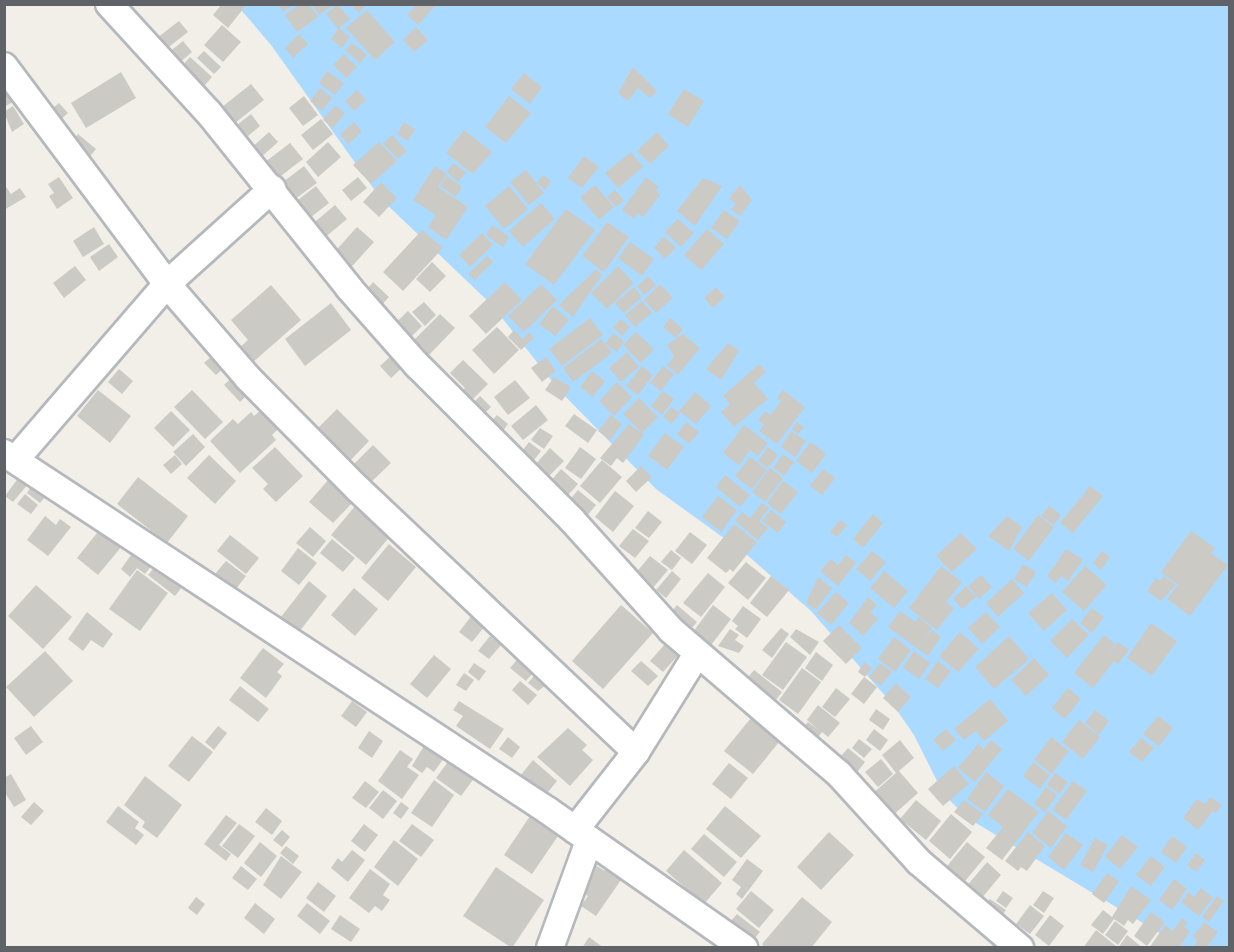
<!DOCTYPE html>
<style>
body{margin:0}
#map{position:relative;width:1234px;height:952px;overflow:hidden;background:#f1efe8;font-family:"Source Sans 3",sans-serif}
div>[style]{position:absolute}
[style*='--x']{left:calc(var(--x)*1px);top:calc(var(--y)*1px);width:calc(var(--w)*1px);rotate:calc(var(--a)*1deg)}
.water>*{inset:0;background:#aadaff}
.building>*{inset:0;background:#cccac5}
.roads{filter:drop-shadow(2px 0 #b5b8bc) drop-shadow(-2px 0 #b5b8bc) drop-shadow(0 2px #b5b8bc) drop-shadow(0 -2px #b5b8bc)}
.minor>*{height:26px;margin:-13px;padding:0 13px;transform-origin:13px;border-radius:13px;background:#fff}
span{translate:-50% -50%;white-space:nowrap;text-align:center;line-height:1.15;-webkit-text-stroke:4.5px #fff;paint-order:stroke}
.frame{position:absolute;inset:0;border:6px solid #5f6368;pointer-events:none}
</style>
<div id="map">
<div class="water">
<i style="clip-path:polygon(237px 5px,1229px 5px,1229px 947px,1183px 947px,966px 817px,943px 793px,914px 735px,894px 706px,811px 611px,746px 554px,656px 489px,559px 390px,491px 304px,381px 199px,271px 45px)"></i>
</div>
<div class="building">
<i style="clip-path:polygon(222px 4px,247px 4px,228px 28px,213px 15px)"></i>
<i style="clip-path:polygon(278px 4px,294px 4px,283px 12px)"></i>
<i style="clip-path:polygon(300px 4px,309px 4px,318px 17px,297px 32px,285px 15px)"></i>
<i style="clip-path:polygon(312px 4px,330px 4px,332px 6px,319px 15px)"></i>
<i style="clip-path:polygon(338px 4px,350px 19px,339px 28px,350px 37px,342px 48px,331px 39px,338px 29px,326px 14px)"></i>
<i style="clip-path:polygon(351px 4px,368px 4px,358px 13px)"></i>
<i style="clip-path:polygon(417px 4px,437px 4px,418px 25px,407px 15px)"></i>
<i style="clip-path:polygon(367px 10px,395px 42px,375px 60px,346px 28px)"></i>
<i style="clip-path:polygon(179px 21px,188px 32px,161px 53px,153px 41px)"></i>
<i style="clip-path:polygon(222px 25px,241px 42px,223px 62px,204px 45px)"></i>
<i style="clip-path:polygon(416px 27px,428px 40px,414px 52px,403px 40px)"></i>
<i style="clip-path:polygon(299px 34px,308px 44px,293px 58px,285px 48px)"></i>
<i style="clip-path:polygon(183px 41px,192px 52px,172px 69px,163px 57px)"></i>
<i style="clip-path:polygon(352px 43px,367px 55px,360px 63px,345px 50px)"></i>
<i style="clip-path:polygon(204px 51px,221px 67px,214px 74px,197px 58px)"></i>
<i style="clip-path:polygon(344px 54px,357px 67px,346px 78px,333px 65px)"></i>
<i style="clip-path:polygon(190px 57px,212px 77px,198px 93px,176px 73px)"></i>
<i style="clip-path:polygon(633px 67px,657px 91px,650px 98px,638px 88px,628px 101px,618px 93px)"></i>
<i style="clip-path:polygon(327px 71px,344px 83px,335px 95px,319px 83px)"></i>
<i style="clip-path:polygon(121px 72px,136px 98px,86px 128px,71px 103px)"></i>
<i style="clip-path:polygon(524px 73px,542px 87px,530px 104px,511px 89px)"></i>
<i style="clip-path:polygon(251px 84px,264px 100px,230px 127px,217px 111px)"></i>
<i style="clip-path:polygon(4px 87px,13px 102px,4px 107px)"></i>
<i style="clip-path:polygon(320px 88px,332px 98px,322px 111px,310px 101px)"></i>
<i style="clip-path:polygon(684px 89px,704px 101px,688px 127px,668px 114px)"></i>
<i style="clip-path:polygon(357px 90px,366px 100px,354px 111px,345px 101px)"></i>
<i style="clip-path:polygon(304px 96px,318px 115px,303px 126px,289px 108px)"></i>
<i style="clip-path:polygon(509px 96px,531px 113px,506px 143px,485px 127px)"></i>
<i style="clip-path:polygon(59px 103px,68px 113px,55px 125px,45px 114px)"></i>
<i style="clip-path:polygon(335px 105px,345px 113px,333px 128px,323px 120px)"></i>
<i style="clip-path:polygon(13px 106px,24px 124px,12px 132px,4px 112px)"></i>
<i style="clip-path:polygon(251px 114px,260px 126px,242px 141px,232px 129px)"></i>
<i style="clip-path:polygon(321px 119px,333px 134px,313px 150px,301px 135px)"></i>
<i style="clip-path:polygon(354px 122px,362px 132px,348px 144px,340px 134px)"></i>
<i style="clip-path:polygon(404px 122px,415px 129px,408px 141px,397px 134px)"></i>
<i style="clip-path:polygon(464px 130px,492px 152px,473px 174px,446px 153px)"></i>
<i style="clip-path:polygon(269px 132px,278px 142px,259px 159px,250px 149px)"></i>
<i style="clip-path:polygon(657px 132px,669px 146px,650px 164px,637px 151px)"></i>
<i style="clip-path:polygon(78px 134px,96px 149px,83px 165px,65px 150px)"></i>
<i style="clip-path:polygon(392px 135px,407px 151px,398px 159px,383px 144px)"></i>
<i style="clip-path:polygon(328px 142px,341px 157px,318px 177px,306px 162px)"></i>
<i style="clip-path:polygon(379px 142px,397px 161px,371px 184px,353px 165px)"></i>
<i style="clip-path:polygon(290px 143px,303px 159px,273px 182px,260px 166px)"></i>
<i style="clip-path:polygon(631px 152px,643px 167px,618px 188px,605px 173px)"></i>
<i style="clip-path:polygon(584px 156px,599px 167px,582px 188px,568px 178px)"></i>
<i style="clip-path:polygon(453px 163px,466px 172px,458px 182px,447px 172px)"></i>
<i style="clip-path:polygon(304px 166px,317px 183px,295px 199px,283px 182px)"></i>
<i style="clip-path:polygon(435px 166px,447px 174px,438px 187px,468px 207px,446px 240px,428px 227px,436px 215px,413px 200px)"></i>
<i style="clip-path:polygon(526px 170px,544px 193px,529px 205px,510px 182px)"></i>
<i style="clip-path:polygon(543px 175px,551px 181px,545px 190px,537px 183px)"></i>
<i style="clip-path:polygon(447px 176px,462px 187px,456px 197px,440px 186px)"></i>
<i style="clip-path:polygon(59px 177px,73px 198px,57px 209px,49px 196px,54px 193px,48px 184px)"></i>
<i style="clip-path:polygon(358px 177px,367px 188px,351px 201px,342px 190px)"></i>
<i style="clip-path:polygon(646px 177px,659px 187px,656px 191px,660px 195px,643px 217px,638px 213px,634px 219px,622px 210px)"></i>
<i style="clip-path:polygon(703px 178px,722px 186px,695px 226px,677px 211px)"></i>
<i style="clip-path:polygon(381px 182px,397px 198px,379px 217px,363px 202px)"></i>
<i style="clip-path:polygon(4px 184px,11px 194px,20px 188px,26px 197px,4px 210px)"></i>
<i style="clip-path:polygon(595px 185px,614px 207px,599px 220px,580px 197px)"></i>
<i style="clip-path:polygon(740px 185px,752px 200px,740px 216px,731px 209px,736px 204px,729px 199px)"></i>
<i style="clip-path:polygon(316px 186px,329px 203px,311px 217px,298px 200px)"></i>
<i style="clip-path:polygon(509px 186px,528px 209px,504px 229px,485px 206px)"></i>
<i style="clip-path:polygon(615px 190px,624px 200px,616px 207px,607px 197px)"></i>
<i style="clip-path:polygon(541px 203px,555px 219px,523px 247px,509px 231px)"></i>
<i style="clip-path:polygon(335px 205px,347px 219px,322px 240px,310px 226px)"></i>
<i style="clip-path:polygon(566px 209px,595px 230px,554px 285px,525px 264px)"></i>
<i style="clip-path:polygon(724px 210px,740px 221px,727px 239px,711px 228px)"></i>
<i style="clip-path:polygon(678px 219px,694px 233px,681px 247px,665px 232px)"></i>
<i style="clip-path:polygon(607px 222px,629px 237px,604px 272px,582px 256px)"></i>
<i style="clip-path:polygon(492px 225px,509px 237px,503px 247px,486px 235px)"></i>
<i style="clip-path:polygon(94px 227px,104px 244px,83px 257px,73px 241px)"></i>
<i style="clip-path:polygon(357px 227px,374px 242px,345px 274px,329px 258px)"></i>
<i style="clip-path:polygon(707px 229px,724px 244px,701px 270px,684px 255px)"></i>
<i style="clip-path:polygon(422px 230px,443px 248px,403px 291px,383px 272px)"></i>
<i style="clip-path:polygon(482px 233px,493px 245px,470px 267px,459px 255px)"></i>
<i style="clip-path:polygon(664px 236px,676px 248px,665px 259px,654px 248px)"></i>
<i style="clip-path:polygon(630px 242px,654px 259px,642px 276px,618px 258px)"></i>
<i style="clip-path:polygon(109px 244px,118px 257px,99px 271px,90px 257px)"></i>
<i style="clip-path:polygon(487px 256px,493px 262px,475px 280px,468px 274px)"></i>
<i style="clip-path:polygon(432px 262px,446px 276px,430px 292px,416px 279px)"></i>
<i style="clip-path:polygon(75px 266px,86px 280px,64px 298px,53px 283px)"></i>
<i style="clip-path:polygon(618px 266px,634px 283px,607px 309px,591px 293px)"></i>
<i style="clip-path:polygon(596px 269px,602px 275px,573px 317px,559px 305px)"></i>
<i style="clip-path:polygon(648px 276px,656px 285px,644px 295px,637px 286px)"></i>
<i style="clip-path:polygon(373px 282px,389px 297px,380px 307px,364px 293px)"></i>
<i style="clip-path:polygon(505px 282px,522px 300px,486px 334px,469px 316px)"></i>
<i style="clip-path:polygon(541px 284px,557px 300px,524px 332px,508px 316px)"></i>
<i style="clip-path:polygon(660px 284px,673px 298px,656px 313px,644px 300px)"></i>
<i style="clip-path:polygon(271px 285px,301px 320px,251px 364px,238px 349px,248px 340px,231px 320px)"></i>
<i style="clip-path:polygon(634px 287px,642px 297px,624px 313px,615px 303px)"></i>
<i style="clip-path:polygon(716px 287px,725px 297px,713px 308px,704px 298px)"></i>
<i style="clip-path:polygon(642px 301px,652px 313px,635px 327px,625px 315px)"></i>
<i style="clip-path:polygon(424px 302px,436px 315px,425px 326px,412px 312px)"></i>
<i style="clip-path:polygon(331px 303px,351px 330px,305px 366px,285px 339px)"></i>
<i style="clip-path:polygon(553px 306px,569px 320px,555px 336px,539px 324px)"></i>
<i style="clip-path:polygon(408px 311px,422px 326px,403px 345px,389px 329px)"></i>
<i style="clip-path:polygon(440px 314px,455px 328px,427px 357px,412px 342px)"></i>
<i style="clip-path:polygon(590px 318px,603px 335px,562px 366px,549px 349px)"></i>
<i style="clip-path:polygon(670px 318px,683px 329px,676px 338px,663px 327px)"></i>
<i style="clip-path:polygon(621px 319px,630px 327px,622px 336px,613px 327px)"></i>
<i style="clip-path:polygon(497px 327px,519px 350px,494px 374px,472px 350px)"></i>
<i style="clip-path:polygon(514px 330px,523px 339px,529px 332px,534px 338px,521px 350px,508px 337px)"></i>
<i style="clip-path:polygon(636px 332px,654px 349px,641px 363px,623px 345px)"></i>
<i style="clip-path:polygon(613px 333px,624px 341px,617px 352px,605px 344px)"></i>
<i style="clip-path:polygon(683px 334px,700px 348px,678px 375px,667px 365px,674px 357px,667px 345px)"></i>
<i style="clip-path:polygon(601px 339px,612px 353px,573px 382px,563px 368px)"></i>
<i style="clip-path:polygon(728px 343px,739px 351px,721px 380px,706px 369px)"></i>
<i style="clip-path:polygon(627px 352px,639px 367px,621px 382px,609px 368px)"></i>
<i style="clip-path:polygon(215px 353px,227px 365px,216px 375px,204px 363px)"></i>
<i style="clip-path:polygon(393px 354px,404px 366px,391px 378px,380px 366px)"></i>
<i style="clip-path:polygon(546px 357px,556px 371px,542px 382px,531px 368px)"></i>
<i style="clip-path:polygon(463px 360px,488px 384px,467px 405px,458px 396px,465px 388px,450px 373px)"></i>
<i style="clip-path:polygon(759px 364px,766px 372px,754px 383px,768px 399px,734px 427px,721px 412px,730px 404px,723px 396px)"></i>
<i style="clip-path:polygon(642px 366px,653px 375px,638px 395px,626px 386px)"></i>
<i style="clip-path:polygon(663px 366px,674px 374px,661px 391px,650px 383px)"></i>
<i style="clip-path:polygon(119px 369px,133px 381px,122px 394px,108px 382px)"></i>
<i style="clip-path:polygon(592px 371px,605px 381px,593px 397px,580px 387px)"></i>
<i style="clip-path:polygon(237px 373px,253px 389px,240px 402px,224px 385px)"></i>
<i style="clip-path:polygon(554px 377px,571px 387px,562px 401px,545px 390px)"></i>
<i style="clip-path:polygon(515px 380px,530px 398px,508px 415px,494px 397px)"></i>
<i style="clip-path:polygon(617px 382px,632px 397px,614px 416px,599px 401px)"></i>
<i style="clip-path:polygon(98px 390px,131px 416px,110px 443px,77px 416px)"></i>
<i style="clip-path:polygon(192px 390px,223px 422px,205px 439px,174px 407px)"></i>
<i style="clip-path:polygon(783px 390px,805px 407px,777px 444px,759px 431px,764px 425px,758px 420px,765px 411px,771px 415px,781px 401px,777px 398px)"></i>
<i style="clip-path:polygon(663px 391px,674px 399px,662px 415px,651px 406px)"></i>
<i style="clip-path:polygon(695px 392px,711px 406px,696px 424px,679px 411px)"></i>
<i style="clip-path:polygon(480px 396px,491px 407px,475px 423px,464px 412px)"></i>
<i style="clip-path:polygon(639px 398px,658px 417px,642px 433px,623px 414px)"></i>
<i style="clip-path:polygon(536px 405px,548px 420px,523px 440px,511px 426px)"></i>
<i style="clip-path:polygon(671px 407px,680px 413px,672px 424px,663px 417px)"></i>
<i style="clip-path:polygon(337px 409px,369px 441px,345px 466px,313px 433px)"></i>
<i style="clip-path:polygon(171px 411px,190px 430px,173px 447px,154px 428px)"></i>
<i style="clip-path:polygon(260px 411px,278px 429px,272px 435px,276px 440px,240px 473px,210px 441px,233px 419px,238px 424px,251px 412px,254px 416px)"></i>
<i style="clip-path:polygon(574px 414px,597px 430px,588px 443px,565px 426px)"></i>
<i style="clip-path:polygon(497px 415px,508px 424px,496px 440px,484px 430px)"></i>
<i style="clip-path:polygon(611px 415px,622px 424px,610px 440px,598px 431px)"></i>
<i style="clip-path:polygon(686px 422px,699px 432px,689px 444px,677px 434px)"></i>
<i style="clip-path:polygon(797px 422px,804px 427px,798px 434px,792px 429px)"></i>
<i style="clip-path:polygon(629px 424px,644px 435px,623px 463px,617px 458px,611px 466px,600px 458px)"></i>
<i style="clip-path:polygon(744px 425px,768px 443px,758px 456px,750px 450px,739px 465px,723px 453px)"></i>
<i style="clip-path:polygon(540px 428px,553px 436px,544px 449px,531px 440px)"></i>
<i style="clip-path:polygon(791px 431px,806px 441px,795px 457px,781px 447px)"></i>
<i style="clip-path:polygon(665px 433px,684px 447px,667px 470px,648px 456px)"></i>
<i style="clip-path:polygon(193px 434px,205px 447px,186px 466px,173px 452px)"></i>
<i style="clip-path:polygon(529px 442px,541px 451px,529px 467px,517px 458px)"></i>
<i style="clip-path:polygon(811px 442px,826px 454px,812px 473px,796px 461px)"></i>
<i style="clip-path:polygon(373px 445px,391px 463px,367px 486px,349px 469px)"></i>
<i style="clip-path:polygon(275px 447px,303px 476px,276px 502px,263px 489px,268px 484px,252px 468px)"></i>
<i style="clip-path:polygon(580px 447px,596px 459px,581px 479px,565px 468px)"></i>
<i style="clip-path:polygon(768px 447px,778px 455px,768px 468px,758px 461px)"></i>
<i style="clip-path:polygon(550px 448px,564px 461px,546px 479px,533px 467px)"></i>
<i style="clip-path:polygon(783px 454px,794px 462px,784px 476px,773px 468px)"></i>
<i style="clip-path:polygon(175px 455px,182px 464px,171px 474px,163px 465px)"></i>
<i style="clip-path:polygon(209px 455px,236px 481px,215px 504px,187px 478px)"></i>
<i style="clip-path:polygon(750px 457px,767px 470px,752px 489px,735px 476px)"></i>
<i style="clip-path:polygon(602px 460px,622px 477px,600px 503px,580px 486px)"></i>
<i style="clip-path:polygon(641px 466px,652px 477px,636px 492px,626px 481px)"></i>
<i style="clip-path:polygon(770px 468px,783px 478px,765px 502px,752px 492px)"></i>
<i style="clip-path:polygon(561px 469px,578px 484px,560px 504px,544px 489px)"></i>
<i style="clip-path:polygon(823px 469px,835px 478px,822px 495px,810px 486px)"></i>
<i style="clip-path:polygon(725px 475px,750px 495px,740px 507px,716px 487px)"></i>
<i style="clip-path:polygon(19px 477px,28px 484px,13px 502px,5px 496px)"></i>
<i style="clip-path:polygon(138px 477px,188px 516px,167px 543px,117px 504px)"></i>
<i style="clip-path:polygon(329px 479px,354px 501px,333px 523px,309px 502px)"></i>
<i style="clip-path:polygon(783px 481px,798px 492px,781px 514px,767px 503px)"></i>
<i style="clip-path:polygon(32px 485px,46px 496px,40px 503px,27px 493px)"></i>
<i style="clip-path:polygon(1090px 486px,1103px 496px,1073px 533px,1060px 523px)"></i>
<i style="clip-path:polygon(578px 490px,596px 505px,582px 522px,563px 508px)"></i>
<i style="clip-path:polygon(615px 491px,634px 506px,613px 532px,595px 517px)"></i>
<i style="clip-path:polygon(25px 494px,38px 505px,31px 514px,17px 504px)"></i>
<i style="clip-path:polygon(718px 496px,737px 510px,721px 532px,702px 517px)"></i>
<i style="clip-path:polygon(762px 503px,769px 508px,759px 521px,768px 528px,758px 540px,735px 521px,742px 512px,750px 518px)"></i>
<i style="clip-path:polygon(356px 505px,391px 535px,366px 565px,331px 535px)"></i>
<i style="clip-path:polygon(1049px 506px,1061px 515px,1054px 525px,1041px 516px)"></i>
<i style="clip-path:polygon(771px 510px,786px 522px,778px 533px,762px 521px)"></i>
<i style="clip-path:polygon(648px 511px,662px 522px,649px 538px,635px 528px)"></i>
<i style="clip-path:polygon(873px 514px,883px 523px,863px 548px,853px 539px)"></i>
<i style="clip-path:polygon(1038px 515px,1054px 527px,1029px 561px,1013px 549px)"></i>
<i style="clip-path:polygon(45px 516px,56px 525px,60px 519px,71px 527px,48px 556px,27px 540px)"></i>
<i style="clip-path:polygon(1007px 516px,1022px 527px,1009px 551px,988px 536px)"></i>
<i style="clip-path:polygon(840px 520px,847px 525px,837px 537px,830px 532px)"></i>
<i style="clip-path:polygon(734px 524px,757px 542px,733px 572px,730px 569px,726px 573px,707px 558px)"></i>
<i style="clip-path:polygon(310px 527px,326px 541px,313px 557px,296px 543px)"></i>
<i style="clip-path:polygon(101px 528px,122px 546px,98px 575px,77px 558px)"></i>
<i style="clip-path:polygon(633px 529px,649px 541px,635px 558px,619px 546px)"></i>
<i style="clip-path:polygon(1191px 531px,1215px 548px,1211px 553px,1228px 565px,1190px 616px,1167px 599px,1178px 585px,1161px 572px)"></i>
<i style="clip-path:polygon(690px 532px,707px 545px,692px 564px,675px 551px)"></i>
<i style="clip-path:polygon(961px 533px,977px 549px,952px 572px,936px 556px)"></i>
<i style="clip-path:polygon(230px 535px,259px 558px,246px 574px,217px 551px)"></i>
<i style="clip-path:polygon(332px 539px,355px 558px,343px 572px,320px 553px)"></i>
<i style="clip-path:polygon(389px 544px,416px 567px,388px 601px,361px 578px)"></i>
<i style="clip-path:polygon(298px 548px,317px 563px,299px 585px,281px 571px)"></i>
<i style="clip-path:polygon(1066px 549px,1083px 560px,1068px 581px,1061px 576px,1056px 583px,1047px 576px)"></i>
<i style="clip-path:polygon(671px 550px,681px 558px,672px 570px,661px 562px)"></i>
<i style="clip-path:polygon(134px 551px,152px 565px,145px 574px,137px 568px,130px 577px,121px 569px)"></i>
<i style="clip-path:polygon(872px 551px,886px 562px,870px 581px,856px 569px)"></i>
<i style="clip-path:polygon(1102px 551px,1110px 557px,1101px 570px,1093px 563px)"></i>
<i style="clip-path:polygon(846px 555px,856px 563px,838px 586px,820px 571px,831px 559px,838px 565px)"></i>
<i style="clip-path:polygon(650px 556px,668px 570px,652px 589px,634px 575px)"></i>
<i style="clip-path:polygon(226px 561px,246px 576px,236px 589px,215px 574px)"></i>
<i style="clip-path:polygon(746px 562px,766px 578px,748px 600px,728px 583px)"></i>
<i style="clip-path:polygon(158px 563px,185px 583px,175px 596px,148px 575px)"></i>
<i style="clip-path:polygon(1023px 564px,1036px 572px,1027px 587px,1014px 579px)"></i>
<i style="clip-path:polygon(941px 566px,962px 582px,946px 602px,954px 608px,937px 630px,909px 608px)"></i>
<i style="clip-path:polygon(1085px 566px,1107px 585px,1084px 611px,1062px 592px)"></i>
<i style="clip-path:polygon(137px 570px,168px 593px,140px 631px,109px 609px)"></i>
<i style="clip-path:polygon(672px 571px,681px 579px,666px 598px,656px 590px)"></i>
<i style="clip-path:polygon(884px 571px,908px 591px,894px 608px,870px 588px)"></i>
<i style="clip-path:polygon(708px 573px,725px 587px,701px 617px,683px 603px)"></i>
<i style="clip-path:polygon(981px 575px,992px 587px,979px 599px,968px 586px)"></i>
<i style="clip-path:polygon(771px 576px,789px 590px,767px 617px,750px 603px)"></i>
<i style="clip-path:polygon(1164px 576px,1176px 585px,1161px 601px,1147px 591px,1156px 578px,1160px 581px)"></i>
<i style="clip-path:polygon(818px 577px,832px 588px,816px 610px,806px 603px)"></i>
<i style="clip-path:polygon(1012px 579px,1024px 593px,998px 617px,986px 603px)"></i>
<i style="clip-path:polygon(309px 581px,327px 596px,299px 632px,281px 617px)"></i>
<i style="clip-path:polygon(36px 585px,72px 617px,43px 649px,8px 616px)"></i>
<i style="clip-path:polygon(966px 586px,976px 597px,962px 609px,953px 599px)"></i>
<i style="clip-path:polygon(354px 588px,378px 609px,355px 636px,331px 615px)"></i>
<i style="clip-path:polygon(836px 592px,849px 603px,831px 625px,817px 613px)"></i>
<i style="clip-path:polygon(1052px 593px,1067px 610px,1044px 631px,1028px 613px)"></i>
<i style="clip-path:polygon(868px 597px,877px 605px,870px 612px,878px 619px,863px 636px,849px 623px)"></i>
<i style="clip-path:polygon(621px 605px,653px 633px,603px 689px,572px 661px)"></i>
<i style="clip-path:polygon(677px 605px,697px 622px,685px 636px,666px 619px)"></i>
<i style="clip-path:polygon(713px 605px,731px 619px,705px 653px,687px 640px)"></i>
<i style="clip-path:polygon(743px 606px,761px 619px,747px 638px,735px 629px,738px 626px,732px 621px)"></i>
<i style="clip-path:polygon(1092px 608px,1104px 617px,1092px 633px,1080px 623px)"></i>
<i style="clip-path:polygon(476px 610px,489px 621px,472px 642px,459px 632px)"></i>
<i style="clip-path:polygon(900px 611px,915px 622px,919px 617px,932px 628px,920px 646px,932px 630px,941px 637px,928px 656px,888px 627px)"></i>
<i style="clip-path:polygon(87px 612px,113px 634px,103px 648px,91px 640px,83px 651px,68px 639px)"></i>
<i style="clip-path:polygon(986px 612px,1000px 627px,982px 644px,968px 628px)"></i>
<i style="clip-path:polygon(1072px 619px,1089px 635px,1067px 658px,1050px 641px)"></i>
<i style="clip-path:polygon(1151px 623px,1177px 641px,1152px 676px,1127px 658px)"></i>
<i style="clip-path:polygon(839px 625px,862px 648px,846px 664px,823px 641px)"></i>
<i style="clip-path:polygon(781px 628px,789px 634px,772px 658px,762px 650px)"></i>
<i style="clip-path:polygon(730px 629px,739px 635px,735px 640px,744px 646px,739px 653px,718px 646px)"></i>
<i style="clip-path:polygon(796px 629px,819px 642px,810px 655px,790px 637px)"></i>
<i style="clip-path:polygon(960px 632px,979px 649px,958px 672px,939px 656px)"></i>
<i style="clip-path:polygon(1104px 635px,1115px 644px,1107px 656px,1118px 642px,1129px 650px,1118px 664px,1114px 661px,1093px 688px,1074px 673px)"></i>
<i style="clip-path:polygon(490px 636px,501px 645px,489px 659px,478px 651px)"></i>
<i style="clip-path:polygon(1009px 636px,1029px 659px,994px 689px,975px 667px)"></i>
<i style="clip-path:polygon(894px 637px,911px 650px,895px 672px,878px 659px)"></i>
<i style="clip-path:polygon(786px 642px,807px 657px,783px 690px,762px 675px)"></i>
<i style="clip-path:polygon(666px 643px,679px 654px,663px 672px,650px 661px)"></i>
<i style="clip-path:polygon(263px 648px,284px 664px,277px 672px,282px 676px,266px 698px,240px 678px)"></i>
<i style="clip-path:polygon(45px 651px,73px 681px,34px 717px,6px 687px)"></i>
<i style="clip-path:polygon(914px 651px,930px 663px,919px 679px,903px 667px)"></i>
<i style="clip-path:polygon(816px 652px,833px 665px,822px 681px,805px 668px)"></i>
<i style="clip-path:polygon(434px 655px,451px 669px,427px 698px,410px 684px)"></i>
<i style="clip-path:polygon(521px 655px,537px 668px,526px 681px,510px 668px)"></i>
<i style="clip-path:polygon(1034px 658px,1049px 675px,1026px 696px,1011px 680px)"></i>
<i style="clip-path:polygon(641px 661px,658px 676px,648px 686px,631px 671px)"></i>
<i style="clip-path:polygon(938px 661px,951px 671px,938px 688px,925px 679px)"></i>
<i style="clip-path:polygon(864px 662px,872px 668px,865px 677px,858px 672px)"></i>
<i style="clip-path:polygon(474px 663px,486px 671px,479px 681px,468px 672px)"></i>
<i style="clip-path:polygon(880px 663px,892px 672px,881px 686px,869px 677px)"></i>
<i style="clip-path:polygon(802px 668px,821px 682px,798px 714px,779px 700px)"></i>
<i style="clip-path:polygon(540px 669px,553px 680px,538px 691px,528px 683px)"></i>
<i style="clip-path:polygon(754px 670px,782px 692px,769px 709px,740px 687px)"></i>
<i style="clip-path:polygon(464px 673px,474px 680px,466px 691px,456px 685px)"></i>
<i style="clip-path:polygon(864px 677px,877px 687px,864px 704px,851px 694px)"></i>
<i style="clip-path:polygon(520px 681px,537px 695px,528px 705px,512px 690px)"></i>
<i style="clip-path:polygon(896px 683px,911px 697px,898px 712px,883px 698px)"></i>
<i style="clip-path:polygon(240px 686px,269px 709px,258px 722px,229px 700px)"></i>
<i style="clip-path:polygon(836px 688px,850px 699px,835px 717px,822px 707px)"></i>
<i style="clip-path:polygon(1068px 688px,1081px 699px,1065px 719px,1052px 708px)"></i>
<i style="clip-path:polygon(990px 699px,1008px 721px,984px 741px,976px 731px,964px 740px,954px 729px)"></i>
<i style="clip-path:polygon(352px 701px,367px 712px,356px 727px,341px 716px)"></i>
<i style="clip-path:polygon(459px 701px,504px 729px,490px 749px,456px 726px,463px 716px,453px 710px)"></i>
<i style="clip-path:polygon(818px 705px,840px 723px,828px 737px,822px 732px,813px 744px,799px 733px,808px 722px,819px 730px,807px 720px)"></i>
<i style="clip-path:polygon(876px 709px,890px 719px,883px 730px,869px 720px)"></i>
<i style="clip-path:polygon(1095px 710px,1109px 721px,1099px 735px,1085px 723px)"></i>
<i style="clip-path:polygon(755px 713px,784px 736px,753px 774px,724px 751px)"></i>
<i style="clip-path:polygon(1158px 716px,1173px 728px,1159px 746px,1143px 734px)"></i>
<i style="clip-path:polygon(1079px 720px,1100px 737px,1083px 759px,1062px 742px)"></i>
<i style="clip-path:polygon(31px 726px,43px 742px,26px 755px,14px 738px)"></i>
<i style="clip-path:polygon(218px 726px,227px 733px,214px 750px,205px 742px)"></i>
<i style="clip-path:polygon(568px 728px,587px 745px,582px 750px,593px 760px,570px 786px,537px 757px)"></i>
<i style="clip-path:polygon(874px 729px,888px 740px,880px 751px,866px 740px)"></i>
<i style="clip-path:polygon(946px 729px,956px 740px,943px 751px,933px 740px)"></i>
<i style="clip-path:polygon(369px 731px,383px 741px,372px 758px,358px 748px)"></i>
<i style="clip-path:polygon(192px 736px,213px 752px,189px 782px,168px 766px)"></i>
<i style="clip-path:polygon(508px 737px,520px 747px,512px 758px,499px 749px)"></i>
<i style="clip-path:polygon(1051px 737px,1069px 751px,1052px 774px,1034px 760px)"></i>
<i style="clip-path:polygon(1141px 738px,1154px 748px,1142px 762px,1129px 752px)"></i>
<i style="clip-path:polygon(859px 739px,872px 749px,864px 758px,852px 748px)"></i>
<i style="clip-path:polygon(900px 740px,914px 758px,899px 771px,918px 793px,891px 817px,871px 795px,896px 773px,882px 755px)"></i>
<i style="clip-path:polygon(991px 740px,1002px 749px,975px 782px,958px 768px,978px 744px,984px 749px)"></i>
<i style="clip-path:polygon(425px 744px,444px 758px,434px 772px,427px 767px,422px 773px,412px 766px)"></i>
<i style="clip-path:polygon(848px 748px,865px 762px,854px 776px,836px 762px)"></i>
<i style="clip-path:polygon(400px 750px,413px 759px,407px 767px,419px 775px,402px 799px,378px 781px)"></i>
<i style="clip-path:polygon(450px 759px,475px 777px,461px 796px,436px 778px)"></i>
<i style="clip-path:polygon(881px 759px,893px 774px,878px 787px,865px 772px)"></i>
<i style="clip-path:polygon(533px 760px,557px 781px,544px 797px,520px 776px)"></i>
<i style="clip-path:polygon(1033px 762px,1050px 775px,1040px 789px,1023px 776px)"></i>
<i style="clip-path:polygon(729px 763px,748px 778px,731px 799px,712px 784px)"></i>
<i style="clip-path:polygon(954px 766px,969px 784px,943px 806px,928px 789px)"></i>
<i style="clip-path:polygon(986px 772px,1004px 786px,985px 812px,967px 799px)"></i>
<i style="clip-path:polygon(1055px 773px,1068px 782px,1059px 794px,1047px 785px)"></i>
<i style="clip-path:polygon(11px 774px,26px 800px,14px 807px,4px 791px,4px 778px)"></i>
<i style="clip-path:polygon(145px 776px,182px 805px,157px 838px,142px 827px,145px 822px,124px 805px)"></i>
<i style="clip-path:polygon(434px 780px,454px 795px,432px 827px,411px 813px)"></i>
<i style="clip-path:polygon(365px 781px,379px 792px,366px 808px,352px 798px)"></i>
<i style="clip-path:polygon(1073px 781px,1087px 791px,1066px 820px,1052px 810px)"></i>
<i style="clip-path:polygon(1046px 787px,1057px 795px,1045px 812px,1034px 804px)"></i>
<i style="clip-path:polygon(1008px 789px,1039px 812px,1002px 860px,986px 848px,1003px 827px,988px 815px)"></i>
<i style="clip-path:polygon(383px 790px,397px 801px,383px 819px,369px 808px)"></i>
<i style="clip-path:polygon(1210px 797px,1222px 805px,1216px 813px,1213px 811px,1198px 830px,1183px 818px,1197px 799px,1205px 804px)"></i>
<i style="clip-path:polygon(916px 800px,941px 821px,926px 840px,900px 819px)"></i>
<i style="clip-path:polygon(964px 800px,983px 814px,973px 826px,954px 812px)"></i>
<i style="clip-path:polygon(34px 802px,44px 811px,31px 825px,21px 817px)"></i>
<i style="clip-path:polygon(401px 802px,409px 808px,401px 819px,393px 813px)"></i>
<i style="clip-path:polygon(118px 806px,139px 822px,135px 828px,144px 835px,136px 845px,106px 822px)"></i>
<i style="clip-path:polygon(725px 806px,761px 836px,741px 858px,706px 829px)"></i>
<i style="clip-path:polygon(266px 808px,282px 821px,272px 835px,255px 822px)"></i>
<i style="clip-path:polygon(1048px 811px,1067px 826px,1051px 848px,1032px 833px)"></i>
<i style="clip-path:polygon(951px 814px,972px 832px,950px 859px,929px 841px)"></i>
<i style="clip-path:polygon(226px 815px,237px 823px,219px 845px,231px 854px,226px 861px,204px 844px)"></i>
<i style="clip-path:polygon(530px 816px,558px 836px,532px 874px,504px 855px)"></i>
<i style="clip-path:polygon(239px 824px,255px 836px,238px 858px,222px 846px)"></i>
<i style="clip-path:polygon(364px 824px,378px 835px,365px 852px,351px 841px)"></i>
<i style="clip-path:polygon(412px 824px,434px 840px,421px 857px,399px 841px)"></i>
<i style="clip-path:polygon(282px 830px,290px 837px,282px 847px,273px 840px)"></i>
<i style="clip-path:polygon(829px 832px,854px 855px,821px 890px,797px 867px)"></i>
<i style="clip-path:polygon(1028px 832px,1045px 846px,1027px 871px,1021px 867px,1018px 871px,1005px 861px)"></i>
<i style="clip-path:polygon(1066px 833px,1083px 845px,1064px 870px,1048px 857px)"></i>
<i style="clip-path:polygon(704px 834px,737px 862px,724px 877px,691px 849px)"></i>
<i style="clip-path:polygon(1122px 835px,1138px 847px,1120px 869px,1105px 857px)"></i>
<i style="clip-path:polygon(1172px 836px,1187px 847px,1176px 863px,1161px 852px)"></i>
<i style="clip-path:polygon(1095px 838px,1108px 845px,1093px 872px,1080px 865px)"></i>
<i style="clip-path:polygon(394px 840px,418px 859px,398px 886px,374px 867px)"></i>
<i style="clip-path:polygon(260px 842px,277px 856px,261px 877px,244px 863px)"></i>
<i style="clip-path:polygon(967px 842px,985px 857px,956px 892px,938px 877px)"></i>
<i style="clip-path:polygon(286px 846px,299px 856px,293px 864px,280px 853px)"></i>
<i style="clip-path:polygon(352px 850px,365px 860px,348px 882px,331px 868px,338px 858px,342px 862px)"></i>
<i style="clip-path:polygon(684px 850px,722px 883px,704px 904px,666px 871px)"></i>
<i style="clip-path:polygon(1196px 853px,1205px 860px,1196px 872px,1187px 865px)"></i>
<i style="clip-path:polygon(281px 856px,302px 872px,281px 899px,263px 885px)"></i>
<i style="clip-path:polygon(1151px 856px,1165px 867px,1151px 886px,1136px 875px)"></i>
<i style="clip-path:polygon(747px 859px,763px 871px,742px 899px,736px 894px,741px 887px,732px 880px)"></i>
<i style="clip-path:polygon(987px 862px,1001px 875px,975px 906px,960px 894px)"></i>
<i style="clip-path:polygon(241px 866px,257px 879px,248px 890px,232px 878px)"></i>
<i style="clip-path:polygon(597px 866px,605px 871px,608px 866px,623px 877px,596px 916px,581px 906px,588px 896px,580px 890px)"></i>
<i style="clip-path:polygon(496px 867px,544px 900px,512px 948px,463px 916px)"></i>
<i style="clip-path:polygon(370px 869px,390px 884px,383px 895px,390px 900px,382px 911px,375px 906px,369px 913px,349px 898px)"></i>
<i style="clip-path:polygon(1107px 873px,1119px 881px,1104px 903px,1092px 894px)"></i>
<i style="clip-path:polygon(1174px 879px,1187px 889px,1172px 910px,1159px 900px)"></i>
<i style="clip-path:polygon(318px 882px,336px 896px,324px 912px,306px 898px)"></i>
<i style="clip-path:polygon(1131px 886px,1151px 900px,1133px 924px,1128px 920px,1124px 926px,1114px 919px,1103px 934px,1091px 925px,1103px 910px,1112px 917px)"></i>
<i style="clip-path:polygon(1201px 888px,1213px 898px,1199px 916px,1181px 902px,1189px 892px,1194px 897px)"></i>
<i style="clip-path:polygon(751px 891px,774px 910px,759px 928px,736px 909px)"></i>
<i style="clip-path:polygon(1003px 891px,1013px 898px,1006px 908px,996px 901px)"></i>
<i style="clip-path:polygon(1043px 891px,1054px 898px,1044px 913px,1033px 905px)"></i>
<i style="clip-path:polygon(1217px 896px,1224px 901px,1209px 922px,1202px 917px)"></i>
<i style="clip-path:polygon(196px 897px,205px 904px,197px 915px,188px 908px)"></i>
<i style="clip-path:polygon(802px 897px,832px 922px,811px 948px,765px 948px,762px 944px)"></i>
<i style="clip-path:polygon(990px 899px,1006px 910px,995px 925px,979px 914px)"></i>
<i style="clip-path:polygon(255px 903px,275px 919px,264px 934px,244px 918px)"></i>
<i style="clip-path:polygon(307px 903px,330px 921px,320px 934px,297px 916px)"></i>
<i style="clip-path:polygon(1030px 905px,1044px 916px,1030px 934px,1016px 924px)"></i>
<i style="clip-path:polygon(1151px 912px,1165px 922px,1147px 946px,1134px 936px)"></i>
<i style="clip-path:polygon(737px 914px,760px 932px,752px 941px,730px 922px)"></i>
<i style="clip-path:polygon(340px 915px,360px 929px,351px 942px,331px 929px)"></i>
<i style="clip-path:polygon(1050px 915px,1064px 926px,1049px 946px,1035px 935px)"></i>
<i style="clip-path:polygon(1182px 918px,1188px 922px,1184px 927px,1190px 931px,1179px 948px,1149px 948px,1165px 925px,1173px 931px)"></i>
<i style="clip-path:polygon(1115px 921px,1128px 931px,1118px 945px,1105px 935px)"></i>
<i style="clip-path:polygon(1204px 922px,1218px 932px,1206px 948px,1194px 948px,1197px 940px,1193px 936px)"></i>
<i style="clip-path:polygon(1096px 930px,1116px 946px,1115px 948px,1083px 948px)"></i>
<i style="clip-path:polygon(1127px 935px,1143px 948px,1118px 948px)"></i>
<i style="clip-path:polygon(589px 937px,604px 948px,582px 948px)"></i>
</div>
<div class="roads">
<div class="minor">
<i style="--x:109;--y:4;--w:148;--a:47.5"></i>
<i style="--x:209;--y:113;--w:224;--a:51.3"></i>
<i style="--x:349;--y:288;--w:103;--a:48.6"></i>
<i style="--x:417;--y:365;--w:219;--a:45"></i>
<i style="--x:572;--y:520;--w:148;--a:48"></i>
<i style="--x:671;--y:630;--w:221;--a:40.6"></i>
<i style="--x:839;--y:774;--w:119;--a:47.7"></i>
<i style="--x:919;--y:862;--w:133;--a:40.4"></i>
<i style="--x:4;--y:66;--w:272;--a:53.2"></i>
<i style="--x:167;--y:284;--w:124;--a:49.2"></i>
<i style="--x:248;--y:378;--w:155;--a:45.3"></i>
<i style="--x:357;--y:488;--w:384;--a:43.4"></i>
<i style="--x:4;--y:453;--w:650;--a:33.32"></i>
<i style="--x:547;--y:810;--w:241;--a:35"></i>
<i style="--x:16;--y:459;--w:231;--a:-49.2"></i>
<i style="--x:167;--y:284;--w:142;--a:-42.1"></i>
<i style="--x:575;--y:830;--w:99;--a:-52"></i>
<i style="--x:636;--y:752;--w:115;--a:-58.1"></i>
<i style="--x:550;--y:948;--w:114;--a:-70"></i>
</div>
</div>
<div class="frame"></div>
</div>
